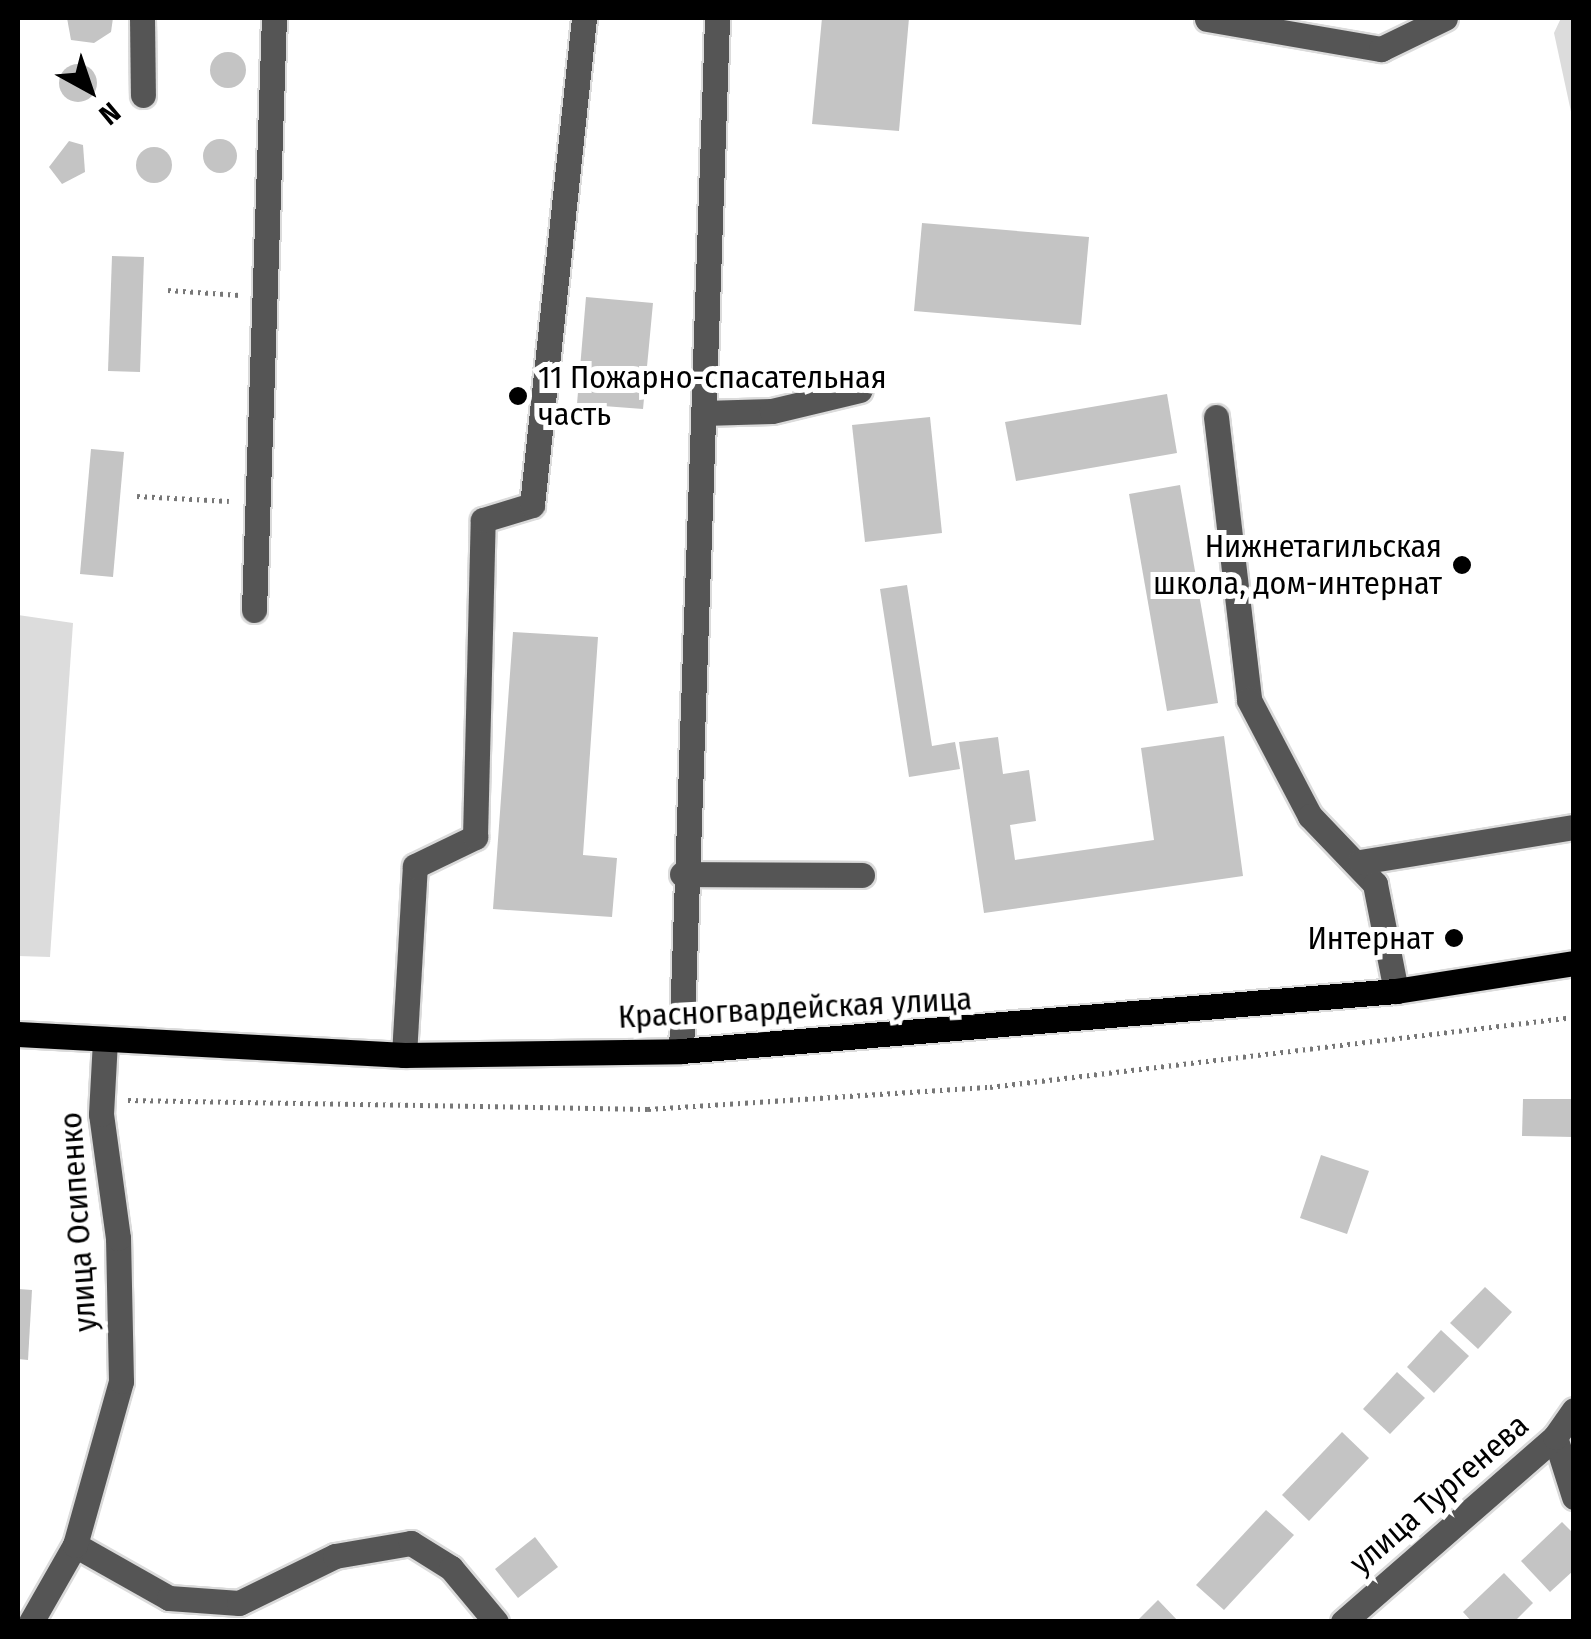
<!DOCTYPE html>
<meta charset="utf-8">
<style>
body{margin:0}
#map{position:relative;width:1591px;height:1639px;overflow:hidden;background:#fff;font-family:"Fira Sans Condensed",sans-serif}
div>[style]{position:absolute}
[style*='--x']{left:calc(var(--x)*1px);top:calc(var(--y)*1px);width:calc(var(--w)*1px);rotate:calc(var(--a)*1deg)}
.green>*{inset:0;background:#dcdcdc}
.building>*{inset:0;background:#c4c4c4}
.round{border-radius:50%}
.path>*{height:5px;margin-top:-2.5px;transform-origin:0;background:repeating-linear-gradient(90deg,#777 0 2.5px,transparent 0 7.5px)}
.roads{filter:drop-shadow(2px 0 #dbdbdb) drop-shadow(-2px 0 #dbdbdb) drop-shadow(0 2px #dbdbdb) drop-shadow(0 -2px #dbdbdb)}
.minor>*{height:25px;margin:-12.5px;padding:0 12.5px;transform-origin:12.5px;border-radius:12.5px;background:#555}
.major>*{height:25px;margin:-12.5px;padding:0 12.5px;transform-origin:12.5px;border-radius:12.5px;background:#000}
.dots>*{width:28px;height:28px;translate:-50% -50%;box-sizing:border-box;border:5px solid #fff;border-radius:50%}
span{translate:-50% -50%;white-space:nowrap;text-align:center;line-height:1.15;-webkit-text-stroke:10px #fff;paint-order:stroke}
.poi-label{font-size:32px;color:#000}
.left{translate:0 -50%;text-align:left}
.right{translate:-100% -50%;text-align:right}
.street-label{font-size:32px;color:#000}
.frame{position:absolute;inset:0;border:20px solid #000;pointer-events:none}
.north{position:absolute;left:40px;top:40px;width:100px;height:100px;-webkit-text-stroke:8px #fff;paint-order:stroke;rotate:140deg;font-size:28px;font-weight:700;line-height:40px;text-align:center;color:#000}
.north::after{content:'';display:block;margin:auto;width:35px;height:45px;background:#000;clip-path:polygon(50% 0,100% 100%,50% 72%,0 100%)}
</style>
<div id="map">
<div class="green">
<i style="clip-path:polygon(1561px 18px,1573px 18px,1573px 121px,1554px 33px)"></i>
<i style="clip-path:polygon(18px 615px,73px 623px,50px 957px,18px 956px)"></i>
</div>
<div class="building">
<i style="clip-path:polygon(67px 18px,113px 18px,111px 32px,94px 43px,71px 40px)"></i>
<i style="clip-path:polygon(822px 18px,909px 18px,899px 131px,812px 124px)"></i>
<i class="round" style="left:210px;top:52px;width:36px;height:36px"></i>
<i class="round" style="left:59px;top:64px;width:38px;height:38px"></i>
<i class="round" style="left:203px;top:139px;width:34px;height:34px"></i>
<i style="clip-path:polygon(69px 141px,83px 145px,85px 172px,62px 184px,49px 167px)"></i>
<i class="round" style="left:136px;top:147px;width:36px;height:36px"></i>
<i style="clip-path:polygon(922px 223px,1089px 237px,1081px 325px,914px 311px)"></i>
<i style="clip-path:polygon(112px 256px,144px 257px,140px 372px,108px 371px)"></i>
<i style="clip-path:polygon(586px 297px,653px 303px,643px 409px,577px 404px)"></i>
<i style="clip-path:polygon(1167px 394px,1177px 453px,1016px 481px,1005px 422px)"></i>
<i style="clip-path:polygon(930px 417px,942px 533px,865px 542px,852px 425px)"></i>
<i style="clip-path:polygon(91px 449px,124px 452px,113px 577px,80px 574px)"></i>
<i style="clip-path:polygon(1180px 485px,1218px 703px,1167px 711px,1129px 494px)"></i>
<i style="clip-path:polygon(907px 585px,932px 746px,955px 742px,960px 769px,909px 777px,880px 589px)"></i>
<i style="clip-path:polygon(513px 632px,598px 637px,583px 855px,617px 858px,612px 917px,493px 909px)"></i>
<i style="clip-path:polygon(1224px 736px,1243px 876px,984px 913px,959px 742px,998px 737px,1003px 774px,1029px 770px,1036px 821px,1010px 825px,1015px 860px,1154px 840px,1141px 748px)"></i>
<i style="clip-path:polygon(1523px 1099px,1573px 1099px,1573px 1137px,1522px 1136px)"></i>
<i style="clip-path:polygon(1321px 1155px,1369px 1171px,1347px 1234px,1300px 1218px)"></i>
<i style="clip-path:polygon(1485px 1287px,1512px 1312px,1478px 1349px,1450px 1323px)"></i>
<i style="clip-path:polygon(18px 1289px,32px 1290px,28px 1360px,18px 1359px)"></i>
<i style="clip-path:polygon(1441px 1330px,1469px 1356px,1434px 1393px,1407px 1367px)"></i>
<i style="clip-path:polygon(1397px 1372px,1425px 1398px,1390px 1434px,1363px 1409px)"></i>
<i style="clip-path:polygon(1342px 1432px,1369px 1458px,1309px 1521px,1282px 1495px)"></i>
<i style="clip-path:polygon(1266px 1510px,1294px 1535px,1224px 1610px,1196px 1585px)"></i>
<i style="clip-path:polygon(1562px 1522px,1574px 1534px,1574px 1570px,1550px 1592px,1521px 1561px)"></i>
<i style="clip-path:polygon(535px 1537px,558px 1567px,518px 1598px,495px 1569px)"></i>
<i style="clip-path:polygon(1504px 1573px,1533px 1603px,1514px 1622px,1472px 1622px,1463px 1612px)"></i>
<i style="clip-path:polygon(1158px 1600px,1179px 1622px,1136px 1622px)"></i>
</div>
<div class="path">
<i style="--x:168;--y:290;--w:72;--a:4"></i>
<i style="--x:137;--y:496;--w:92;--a:3.1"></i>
<i style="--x:128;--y:1100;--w:520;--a:0.99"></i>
<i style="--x:648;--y:1109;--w:343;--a:-3.7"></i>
<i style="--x:990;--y:1087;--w:588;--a:-6.84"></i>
</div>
<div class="roads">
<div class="minor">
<i style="--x:142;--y:18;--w:77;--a:89.3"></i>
<i style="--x:1207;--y:19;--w:177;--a:9.8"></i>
<i style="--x:1381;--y:49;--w:71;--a:-25.8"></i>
<i style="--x:703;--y:413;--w:69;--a:-1.7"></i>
<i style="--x:772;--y:411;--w:90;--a:-13.4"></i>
<i style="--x:1216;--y:417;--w:285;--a:83.3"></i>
<i style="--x:1249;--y:700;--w:131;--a:62.3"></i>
<i style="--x:1310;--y:816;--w:94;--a:46.3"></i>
<i style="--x:1375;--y:884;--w:109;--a:78.9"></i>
<i style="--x:254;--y:610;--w:592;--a:-88.07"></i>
<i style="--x:1360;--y:862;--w:217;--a:-9.3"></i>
<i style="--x:682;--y:874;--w:180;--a:0.3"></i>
<i style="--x:681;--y:1051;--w:1034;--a:-88"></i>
<i style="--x:404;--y:1055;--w:189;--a:-86.7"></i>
<i style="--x:415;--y:866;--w:67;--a:-25.8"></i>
<i style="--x:475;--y:837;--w:317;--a:-88.6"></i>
<i style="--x:483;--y:520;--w:51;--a:-17"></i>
<i style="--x:532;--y:505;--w:490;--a:-83.9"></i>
<i style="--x:1555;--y:1437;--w:63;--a:72.4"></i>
<i style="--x:75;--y:1545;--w:108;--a:29.4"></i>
<i style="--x:169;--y:1598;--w:70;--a:4.1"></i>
<i style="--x:239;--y:1603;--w:107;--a:-26.1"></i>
<i style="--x:335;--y:1556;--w:77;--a:-9.7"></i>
<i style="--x:411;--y:1543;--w:47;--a:32"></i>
<i style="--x:451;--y:1568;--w:70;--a:50.2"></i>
<i style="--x:31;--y:1622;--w:89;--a:-60.3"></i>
<i style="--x:75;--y:1545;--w:170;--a:-74.3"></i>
<i style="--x:121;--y:1381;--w:143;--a:-91.2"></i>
<i style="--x:118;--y:1238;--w:125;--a:-97.8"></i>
<i style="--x:101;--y:1114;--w:75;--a:-86.9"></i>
<i style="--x:1343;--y:1622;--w:281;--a:-41.1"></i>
<i style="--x:1555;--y:1437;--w:33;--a:-55"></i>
</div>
<div class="major">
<i style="--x:18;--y:1034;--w:387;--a:3.1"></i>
<i style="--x:404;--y:1055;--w:277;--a:-0.8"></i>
<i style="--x:681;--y:1051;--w:718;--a:-4.8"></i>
<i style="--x:1396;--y:991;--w:180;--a:-8.9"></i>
</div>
</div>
<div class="dots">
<i style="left:518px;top:396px;background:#000"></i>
<i style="left:1462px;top:565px;background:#000"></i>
<i style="left:1454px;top:938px;background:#000"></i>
</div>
<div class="poi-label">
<span class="left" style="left:538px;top:396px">11 Пожарно-спасательная<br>часть</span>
<span class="right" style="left:1442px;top:565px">Нижнетагильская<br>школа, дом-интернат</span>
<span class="right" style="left:1434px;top:938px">Интернат</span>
</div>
<div class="street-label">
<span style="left:795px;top:1008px;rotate:-3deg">Красногвардейская улица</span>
<span style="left:78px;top:1222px;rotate:-94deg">улица Осипенко</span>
<span style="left:1439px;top:1494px;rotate:-41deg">улица Тургенева</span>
</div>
<div class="frame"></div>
<div class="north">N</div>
</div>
